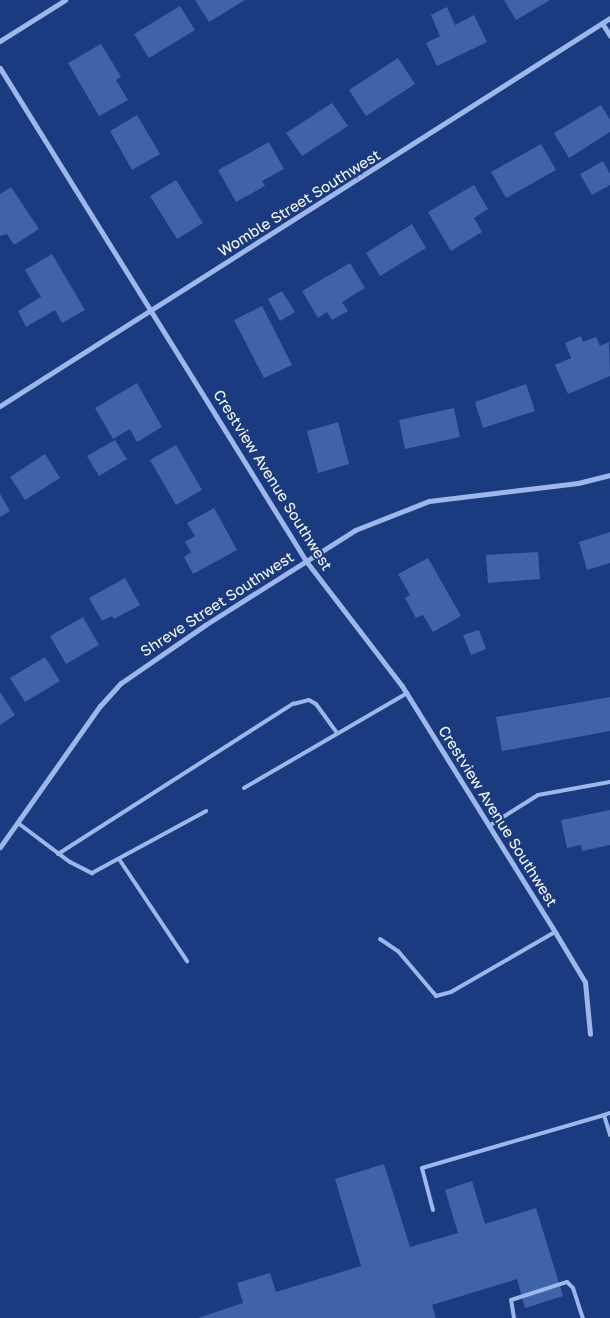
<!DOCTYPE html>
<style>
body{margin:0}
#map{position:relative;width:610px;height:1318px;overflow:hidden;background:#1b3b80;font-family:"Golos Text",sans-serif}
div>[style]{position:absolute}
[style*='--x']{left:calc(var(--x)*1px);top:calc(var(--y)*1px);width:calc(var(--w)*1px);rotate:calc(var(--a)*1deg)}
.building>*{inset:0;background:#3f62a8}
.service>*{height:4px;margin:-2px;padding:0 2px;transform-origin:2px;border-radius:2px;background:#9eb7ea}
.minor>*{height:5px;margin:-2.5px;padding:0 2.5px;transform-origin:2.5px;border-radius:2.5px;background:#9eb7ea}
span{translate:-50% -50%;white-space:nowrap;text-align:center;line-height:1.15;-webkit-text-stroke:4px #1b3b80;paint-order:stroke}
.street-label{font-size:15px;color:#fff}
</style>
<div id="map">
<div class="building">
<i style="clip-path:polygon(195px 0,245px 0,209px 22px)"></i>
<i style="clip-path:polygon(504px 0,550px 0,516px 20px)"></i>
<i style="clip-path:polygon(180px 6px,195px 30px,149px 58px,134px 34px)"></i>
<i style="clip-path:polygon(447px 7px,455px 25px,474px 15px,487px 42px,437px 66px,426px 43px,440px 36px,431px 15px)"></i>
<i style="clip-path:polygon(101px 44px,121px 77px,116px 80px,128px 100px,99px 116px,68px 63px)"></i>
<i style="clip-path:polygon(398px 58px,415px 84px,366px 116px,349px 90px)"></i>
<i style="clip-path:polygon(332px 103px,348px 126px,302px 156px,286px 133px)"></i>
<i style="clip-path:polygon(601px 105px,610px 120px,610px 132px,569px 158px,554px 133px)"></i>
<i style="clip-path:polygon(137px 115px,160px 154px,132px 170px,110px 131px)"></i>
<i style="clip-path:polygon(269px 142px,284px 169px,262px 181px,265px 186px,236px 202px,218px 170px)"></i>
<i style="clip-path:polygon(541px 144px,556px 170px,506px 198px,491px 172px)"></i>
<i style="clip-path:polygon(603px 161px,610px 174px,610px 185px,592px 195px,580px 174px)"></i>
<i style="clip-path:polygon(176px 180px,203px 223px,177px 239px,150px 196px)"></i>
<i style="clip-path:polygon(474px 185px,488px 209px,474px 218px,482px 232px,451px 251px,428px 212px)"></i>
<i style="clip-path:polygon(11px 187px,39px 229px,14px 245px,7px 234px,0 236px,0 194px)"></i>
<i style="clip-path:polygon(412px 224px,426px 248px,380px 276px,366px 253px)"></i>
<i style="clip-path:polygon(52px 254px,85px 310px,62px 323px,55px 310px,26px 327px,18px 311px,41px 297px,25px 270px)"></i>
<i style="clip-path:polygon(350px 263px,365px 288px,342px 302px,348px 311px,332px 320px,327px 312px,318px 318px,302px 291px)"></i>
<i style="clip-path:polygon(282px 291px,295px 312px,280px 321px,268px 299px)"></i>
<i style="clip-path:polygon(262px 306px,292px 365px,264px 378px,234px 320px)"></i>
<i style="clip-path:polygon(581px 336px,583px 342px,596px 337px,600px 346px,609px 342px,610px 376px,568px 394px,555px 365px,571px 358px,565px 343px)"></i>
<i style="clip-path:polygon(137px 383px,162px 427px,137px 442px,130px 429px,113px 439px,95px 408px)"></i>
<i style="clip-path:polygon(526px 384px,535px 411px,483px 428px,475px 402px)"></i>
<i style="clip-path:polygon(454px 408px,460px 437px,405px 449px,399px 420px)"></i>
<i style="clip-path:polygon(338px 422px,349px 464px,318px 473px,307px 431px)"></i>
<i style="clip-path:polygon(115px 440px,127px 459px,99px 476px,87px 456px)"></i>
<i style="clip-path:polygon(176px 445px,202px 490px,176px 505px,150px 460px)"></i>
<i style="clip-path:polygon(45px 454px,60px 478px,25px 500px,10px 477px)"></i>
<i style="clip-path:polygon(0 494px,10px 511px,0 517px)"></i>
<i style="clip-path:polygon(214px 508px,237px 550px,193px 574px,184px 557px,191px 552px,185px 542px,195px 536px,187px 523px)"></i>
<i style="clip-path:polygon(610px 532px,610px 563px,587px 570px,579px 542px)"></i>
<i style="clip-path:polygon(538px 552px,540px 579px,488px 583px,486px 555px)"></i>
<i style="clip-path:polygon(428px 558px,461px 616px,433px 632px,423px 615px,416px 618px,405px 598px,410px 595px,398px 574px)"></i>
<i style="clip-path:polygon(125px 578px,140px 605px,114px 619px,112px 616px,102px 621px,89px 598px)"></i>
<i style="clip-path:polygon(83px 617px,99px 645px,66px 664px,50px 636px)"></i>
<i style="clip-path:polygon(479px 630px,486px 649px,471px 655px,463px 635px)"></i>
<i style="clip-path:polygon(45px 657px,60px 681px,25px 702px,10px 678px)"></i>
<i style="clip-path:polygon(0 692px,15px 715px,0 725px)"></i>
<i style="clip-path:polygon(610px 697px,610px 731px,502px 751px,496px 717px)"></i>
<i style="clip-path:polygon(610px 810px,610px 845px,582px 851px,581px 845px,567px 848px,561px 820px)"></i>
<i style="clip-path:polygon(384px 1164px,410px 1247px,458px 1233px,445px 1190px,472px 1181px,485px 1224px,536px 1208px,563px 1296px,525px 1308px,517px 1279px,432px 1305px,436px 1318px,198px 1318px,243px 1303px,237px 1283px,270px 1273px,276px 1292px,361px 1266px,335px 1179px)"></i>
</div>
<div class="service">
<i style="--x:244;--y:788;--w:189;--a:-30.2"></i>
<i style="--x:18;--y:823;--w:65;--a:36.9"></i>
<i style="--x:70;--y:862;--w:25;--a:27"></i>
<i style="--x:92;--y:873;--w:130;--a:-28.5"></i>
<i style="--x:489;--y:826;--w:58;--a:-32.3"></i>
<i style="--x:538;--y:795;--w:73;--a:-10.2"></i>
<i style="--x:58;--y:854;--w:279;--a:-32.6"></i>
<i style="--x:293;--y:704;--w:16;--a:-14"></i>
<i style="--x:309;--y:700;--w:8;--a:30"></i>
<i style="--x:316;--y:704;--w:36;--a:54"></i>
<i style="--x:119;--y:859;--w:123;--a:56.3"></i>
<i style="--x:380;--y:939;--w:22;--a:34"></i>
<i style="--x:398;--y:951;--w:59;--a:49.8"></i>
<i style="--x:436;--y:996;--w:16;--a:-15"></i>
<i style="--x:451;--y:992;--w:120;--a:-30"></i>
<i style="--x:610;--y:1113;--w:6;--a:162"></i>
<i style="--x:604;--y:1115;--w:21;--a:73"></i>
<i style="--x:433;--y:1210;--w:43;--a:-104.7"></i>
<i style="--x:422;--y:1168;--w:190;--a:-16.2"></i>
<i style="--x:514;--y:1318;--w:18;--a:-99"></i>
<i style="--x:511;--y:1300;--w:59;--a:-17.8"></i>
<i style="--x:567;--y:1282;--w:8;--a:45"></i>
<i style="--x:573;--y:1288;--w:32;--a:72"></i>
</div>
<div class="minor">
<i style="--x:602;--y:23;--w:15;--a:58"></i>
<i style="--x:0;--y:41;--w:77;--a:-32.2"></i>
<i style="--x:0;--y:68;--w:580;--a:58.17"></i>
<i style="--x:306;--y:561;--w:158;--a:52.5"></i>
<i style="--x:402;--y:686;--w:290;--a:58.1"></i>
<i style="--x:555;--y:932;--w:58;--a:59"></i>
<i style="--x:585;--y:982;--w:52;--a:84.5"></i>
<i style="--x:0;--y:406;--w:723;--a:-32.46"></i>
<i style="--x:0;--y:847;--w:173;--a:-54.7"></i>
<i style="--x:100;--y:706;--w:31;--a:-48"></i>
<i style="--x:121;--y:683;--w:102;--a:-34.6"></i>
<i style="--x:205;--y:625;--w:178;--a:-32.3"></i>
<i style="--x:355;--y:530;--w:79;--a:-21.4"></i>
<i style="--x:429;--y:501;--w:150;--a:-6.9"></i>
<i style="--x:578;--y:483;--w:33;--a:-14"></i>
</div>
<div class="street-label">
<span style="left:299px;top:203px;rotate:-32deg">Womble Street Southwest</span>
<span style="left:273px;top:480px;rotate:58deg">Crestview Avenue Southwest</span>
<span style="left:217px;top:604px;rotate:-33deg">Shreve Street Southwest</span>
<span style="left:498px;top:816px;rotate:58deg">Crestview Avenue Southwest</span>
</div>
</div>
